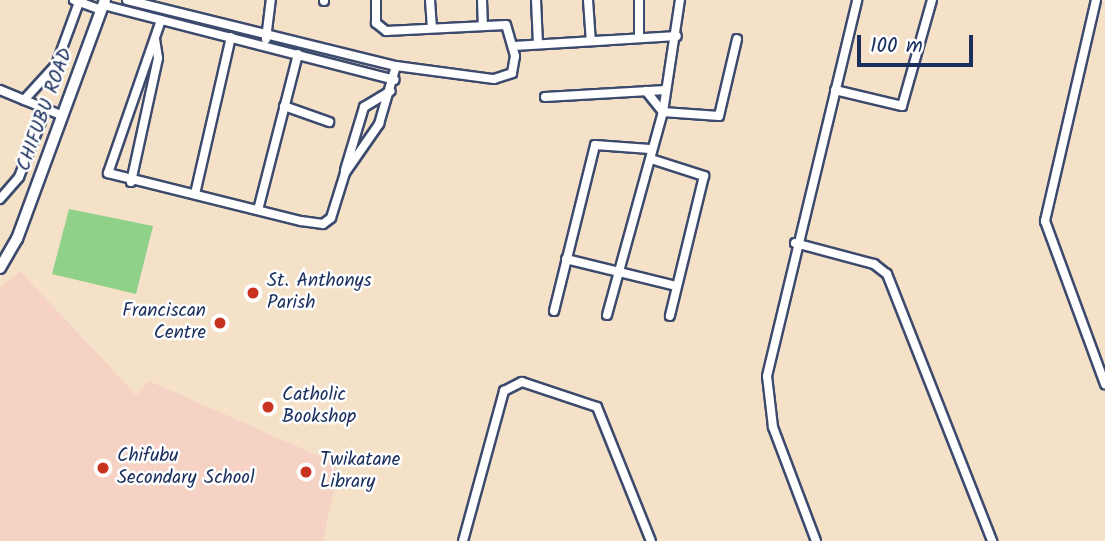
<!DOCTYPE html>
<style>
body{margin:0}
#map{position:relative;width:1105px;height:541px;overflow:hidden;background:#f5e1c7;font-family:Kalam,sans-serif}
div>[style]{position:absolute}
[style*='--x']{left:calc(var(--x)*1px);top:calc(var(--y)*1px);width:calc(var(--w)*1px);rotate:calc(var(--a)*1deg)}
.built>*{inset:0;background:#f6d2c5}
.green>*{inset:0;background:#8fd189}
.roads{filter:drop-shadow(2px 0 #3c4a6e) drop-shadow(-2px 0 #3c4a6e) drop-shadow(0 2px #3c4a6e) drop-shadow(0 -2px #3c4a6e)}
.minor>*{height:8px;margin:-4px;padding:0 4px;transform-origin:4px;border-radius:4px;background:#fff}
.secondary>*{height:10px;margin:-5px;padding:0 5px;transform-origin:5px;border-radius:5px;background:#fff}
.dots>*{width:19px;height:19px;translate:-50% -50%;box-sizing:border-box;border:4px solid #fff;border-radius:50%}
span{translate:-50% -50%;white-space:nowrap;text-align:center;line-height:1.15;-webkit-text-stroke:5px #fff;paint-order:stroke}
.street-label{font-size:19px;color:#1b2f5e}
.poi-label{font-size:19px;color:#1b2f5e}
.left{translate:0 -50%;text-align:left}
.right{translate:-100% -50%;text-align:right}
.scale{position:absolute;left:857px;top:35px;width:116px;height:32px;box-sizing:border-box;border:4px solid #1b2f5e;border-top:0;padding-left:9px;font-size:21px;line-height:24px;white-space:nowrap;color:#1b2f5e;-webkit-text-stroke:5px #fff;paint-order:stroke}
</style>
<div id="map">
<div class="built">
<i style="clip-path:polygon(20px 271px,136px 395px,149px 381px,339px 465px,323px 541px,0 541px,0 288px)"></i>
</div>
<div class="green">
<i style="clip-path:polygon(69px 209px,153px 226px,136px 294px,52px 274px)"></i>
</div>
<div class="roads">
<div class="minor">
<i style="--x:74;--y:0;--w:29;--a:20"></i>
<i style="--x:127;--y:0;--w:277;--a:13.8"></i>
<i style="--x:396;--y:66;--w:99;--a:7.6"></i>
<i style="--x:494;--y:79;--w:19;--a:-18"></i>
<i style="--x:512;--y:73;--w:17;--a:-80"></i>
<i style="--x:515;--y:56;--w:32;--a:-106"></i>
<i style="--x:506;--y:25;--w:120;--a:177.1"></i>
<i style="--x:386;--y:31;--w:13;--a:-141"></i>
<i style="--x:376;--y:23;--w:23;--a:-90"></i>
<i style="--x:324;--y:0;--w:1;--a:90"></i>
<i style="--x:430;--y:0;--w:28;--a:86"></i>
<i style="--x:482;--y:0;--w:24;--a:88"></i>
<i style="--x:536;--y:0;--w:44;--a:87.4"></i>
<i style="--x:588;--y:0;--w:39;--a:86"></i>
<i style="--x:639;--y:0;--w:35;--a:90"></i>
<i style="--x:1096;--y:0;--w:227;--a:103"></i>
<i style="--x:1045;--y:221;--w:174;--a:69.8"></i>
<i style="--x:103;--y:5;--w:301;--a:14.4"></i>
<i style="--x:161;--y:20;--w:162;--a:109.1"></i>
<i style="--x:108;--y:173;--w:199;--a:14"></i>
<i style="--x:301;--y:221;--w:22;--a:8"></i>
<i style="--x:323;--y:224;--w:10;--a:-37"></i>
<i style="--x:331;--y:218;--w:47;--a:-72.7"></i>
<i style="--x:345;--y:173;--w:60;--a:-55.2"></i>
<i style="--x:379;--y:124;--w:60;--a:-73.7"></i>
<i style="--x:266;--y:39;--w:39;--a:-83"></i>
<i style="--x:514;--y:46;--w:163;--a:-3.5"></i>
<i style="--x:0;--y:90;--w:68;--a:22.4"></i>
<i style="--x:835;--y:90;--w:69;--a:13.4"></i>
<i style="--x:902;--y:106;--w:110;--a:-74.2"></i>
<i style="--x:646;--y:91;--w:27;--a:51"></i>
<i style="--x:663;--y:112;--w:56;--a:4.1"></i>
<i style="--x:719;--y:116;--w:79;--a:-76.8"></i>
<i style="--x:545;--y:97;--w:121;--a:-3.3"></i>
<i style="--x:24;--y:100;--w:47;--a:-47.6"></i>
<i style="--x:56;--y:65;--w:67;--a:-69.9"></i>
<i style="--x:284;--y:106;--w:48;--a:19.6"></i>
<i style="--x:651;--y:159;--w:56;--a:17.8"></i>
<i style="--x:704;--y:176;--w:144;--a:103.7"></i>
<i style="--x:345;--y:170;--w:66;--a:-73.2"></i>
<i style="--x:364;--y:107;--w:31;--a:-31"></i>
<i style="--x:131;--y:182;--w:127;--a:-77.7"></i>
<i style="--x:158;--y:58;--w:19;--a:-99"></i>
<i style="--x:195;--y:194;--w:161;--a:-77.1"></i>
<i style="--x:0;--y:199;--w:29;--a:-49"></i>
<i style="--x:19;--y:177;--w:73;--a:-68.3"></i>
<i style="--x:258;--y:210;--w:161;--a:-75.6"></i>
<i style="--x:795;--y:243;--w:82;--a:14.9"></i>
<i style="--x:874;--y:264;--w:16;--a:38"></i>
<i style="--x:887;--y:274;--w:287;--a:68.5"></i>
<i style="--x:566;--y:259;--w:113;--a:13.8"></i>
<i style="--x:554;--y:311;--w:171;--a:-76.1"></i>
<i style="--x:595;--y:145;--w:55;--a:4.2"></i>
<i style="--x:607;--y:315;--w:211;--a:-74.6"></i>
<i style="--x:663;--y:112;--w:113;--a:-81.4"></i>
<i style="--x:463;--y:541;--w:156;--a:-74.7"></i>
<i style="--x:504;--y:391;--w:20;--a:-27"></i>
<i style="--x:522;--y:382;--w:79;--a:18.4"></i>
<i style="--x:597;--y:407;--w:144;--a:68.1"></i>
<i style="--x:816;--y:541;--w:122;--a:-110.7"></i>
<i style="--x:773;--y:427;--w:51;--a:-96.7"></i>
<i style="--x:767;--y:376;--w:387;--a:-76.5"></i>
</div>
<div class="secondary">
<i style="--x:0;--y:268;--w:34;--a:-60"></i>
<i style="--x:17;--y:239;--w:255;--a:-69.8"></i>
</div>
</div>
<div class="dots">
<i style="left:253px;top:293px;background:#c8321e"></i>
<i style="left:220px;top:323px;background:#c8321e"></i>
<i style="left:268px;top:407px;background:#c8321e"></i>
<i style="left:103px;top:468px;background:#c8321e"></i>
<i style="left:306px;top:472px;background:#c8321e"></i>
</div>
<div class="street-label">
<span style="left:46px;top:110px;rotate:-70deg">CHIFUBU ROAD</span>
</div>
<div class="poi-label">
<span class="left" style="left:267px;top:293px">St. Anthonys<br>Parish</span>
<span class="right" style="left:206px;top:323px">Franciscan<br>Centre</span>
<span class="left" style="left:282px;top:407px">Catholic<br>Bookshop</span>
<span class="left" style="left:117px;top:468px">Chifubu<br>Secondary School</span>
<span class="left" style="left:320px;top:472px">Twikatane<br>Library</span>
</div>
<div class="scale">100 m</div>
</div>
